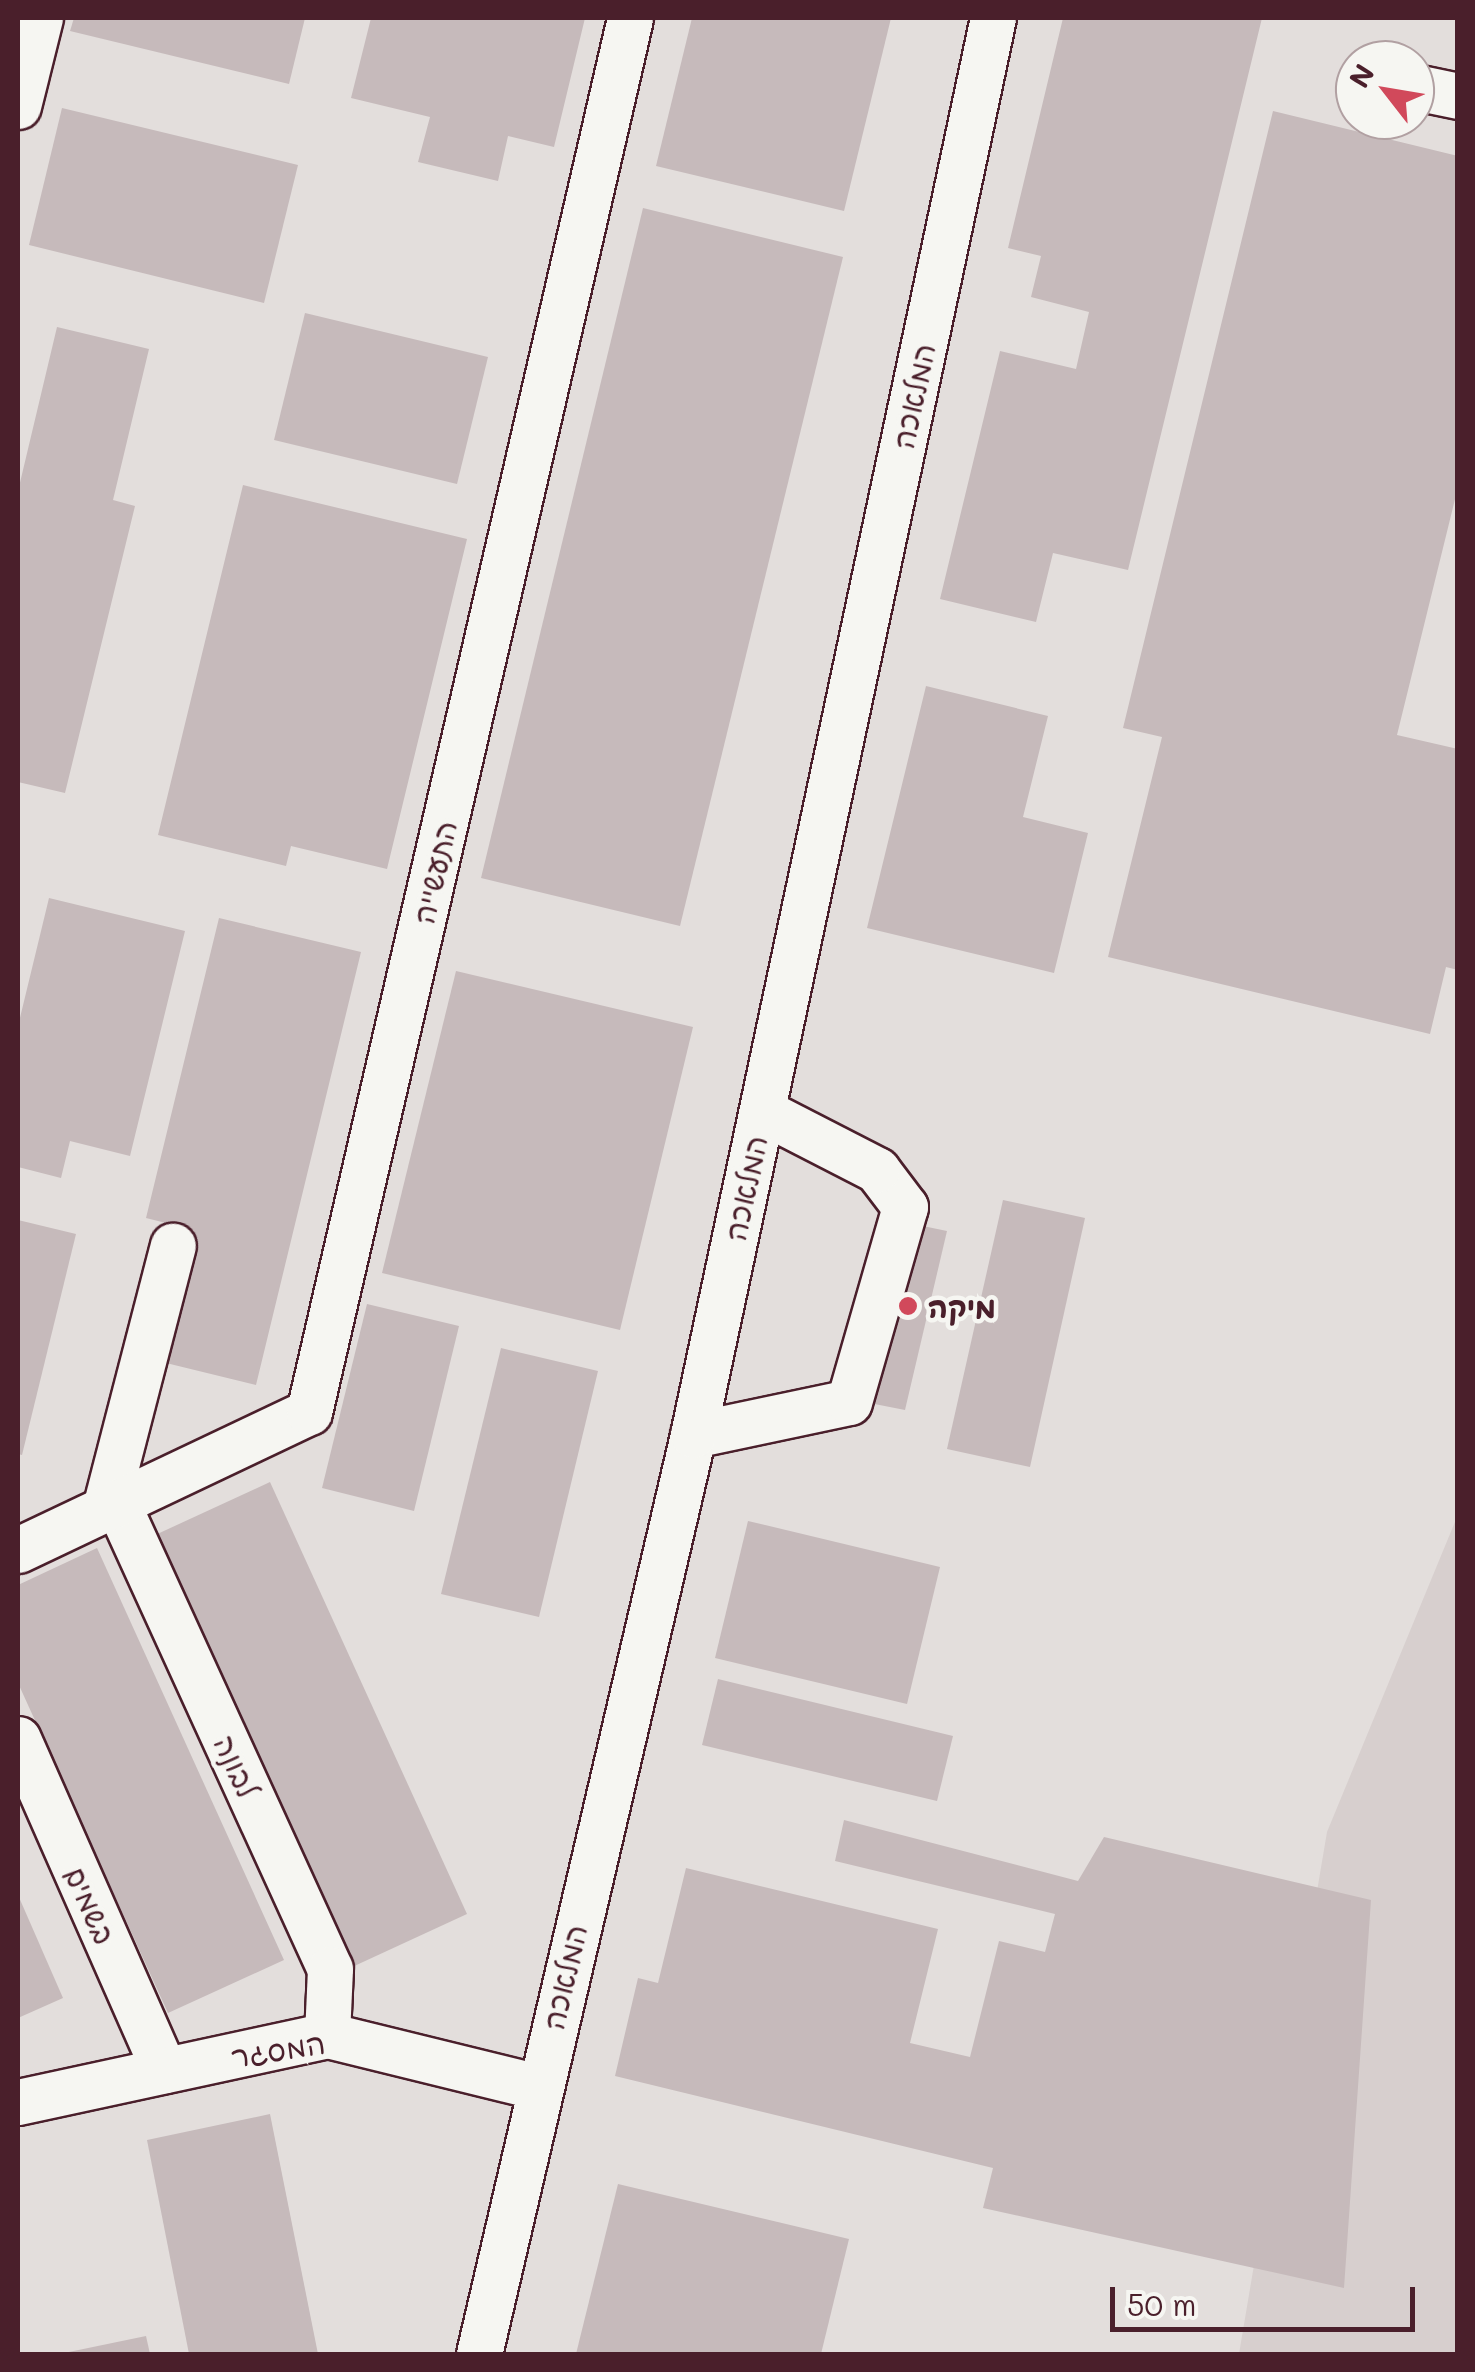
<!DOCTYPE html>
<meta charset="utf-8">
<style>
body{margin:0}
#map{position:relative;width:1475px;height:2372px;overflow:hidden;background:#efedea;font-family:Mali,"Playpen Sans Hebrew",sans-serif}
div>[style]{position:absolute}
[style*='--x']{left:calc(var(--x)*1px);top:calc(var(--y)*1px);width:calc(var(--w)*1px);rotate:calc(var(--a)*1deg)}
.built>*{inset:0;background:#e3dedc}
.green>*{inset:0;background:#d7cfce}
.building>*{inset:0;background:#c6babb}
.roads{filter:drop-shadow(2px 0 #4a1f2b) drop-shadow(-2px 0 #4a1f2b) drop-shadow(0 2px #4a1f2b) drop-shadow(0 -2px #4a1f2b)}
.minor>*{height:45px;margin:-22.5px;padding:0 22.5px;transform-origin:22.5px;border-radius:22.5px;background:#f6f6f2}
.dots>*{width:28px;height:28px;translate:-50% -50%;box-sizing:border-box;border:5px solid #f6f6f2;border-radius:50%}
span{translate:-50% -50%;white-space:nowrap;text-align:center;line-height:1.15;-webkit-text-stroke:9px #f6f6f2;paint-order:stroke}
.street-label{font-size:30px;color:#4a1f2b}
.poi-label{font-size:30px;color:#4a1f2b;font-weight:700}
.left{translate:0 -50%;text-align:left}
.frame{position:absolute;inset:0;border:20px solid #4a1f2b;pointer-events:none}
.north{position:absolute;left:1335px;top:40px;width:100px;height:100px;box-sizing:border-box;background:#f6f6f2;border:2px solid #b1a0a2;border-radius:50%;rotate:301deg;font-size:28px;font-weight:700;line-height:40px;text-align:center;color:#4a1f2b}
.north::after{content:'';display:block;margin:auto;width:35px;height:45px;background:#d1495b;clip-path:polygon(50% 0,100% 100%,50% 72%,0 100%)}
.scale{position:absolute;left:1110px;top:2287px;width:305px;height:45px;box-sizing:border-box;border:5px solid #4a1f2b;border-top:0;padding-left:12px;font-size:30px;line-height:35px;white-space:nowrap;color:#4a1f2b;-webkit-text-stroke:8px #f6f6f2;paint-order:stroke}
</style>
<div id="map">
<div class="built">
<i style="clip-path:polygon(evenodd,18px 18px,1457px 18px,1457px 2354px,18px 2354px,18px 18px,1355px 60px,1415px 60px,1415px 120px,1355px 120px,1355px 60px)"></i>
</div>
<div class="green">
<i style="clip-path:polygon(1457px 1517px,1457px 2354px,1239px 2354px,1327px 1832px)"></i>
</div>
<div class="building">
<i style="clip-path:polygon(74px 18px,305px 18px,289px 84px,70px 31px)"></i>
<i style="clip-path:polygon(371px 18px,585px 18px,554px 147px,508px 136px,498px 181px,418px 162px,430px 117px,351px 98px)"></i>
<i style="clip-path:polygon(692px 18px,891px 18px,844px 211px,656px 166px)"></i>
<i style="clip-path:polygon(1063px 18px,1262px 18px,1128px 570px,1053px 553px,1036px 622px,940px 599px,1000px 351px,1076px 369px,1089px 312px,1031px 297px,1041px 256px,1008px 248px)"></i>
<i style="clip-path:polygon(62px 108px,298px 165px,264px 303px,29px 245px)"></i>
<i style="clip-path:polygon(1273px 111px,1458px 156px,1458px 487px,1397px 735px,1458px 749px,1458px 970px,1446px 967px,1430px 1034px,1108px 957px,1162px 737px,1123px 728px)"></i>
<i style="clip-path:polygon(643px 208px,843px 257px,680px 926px,481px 878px)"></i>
<i style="clip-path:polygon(305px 313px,488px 357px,457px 484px,274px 440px)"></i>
<i style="clip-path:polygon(57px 327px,149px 349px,113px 500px,135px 506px,65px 793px,18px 782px,18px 491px)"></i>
<i style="clip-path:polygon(243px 485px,467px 539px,387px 869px,291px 846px,286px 866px,158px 835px)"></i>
<i style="clip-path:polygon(926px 686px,1048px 716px,1023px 817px,1088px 833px,1054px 973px,867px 928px)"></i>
<i style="clip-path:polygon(49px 898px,185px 931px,130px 1156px,70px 1141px,61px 1178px,18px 1167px,18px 1026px)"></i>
<i style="clip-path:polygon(219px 918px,361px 952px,256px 1385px,162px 1362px,194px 1230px,146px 1218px)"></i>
<i style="clip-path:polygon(456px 971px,693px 1027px,620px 1330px,382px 1273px)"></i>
<i style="clip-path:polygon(1003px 1200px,1085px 1218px,1030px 1467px,947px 1449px)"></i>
<i style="clip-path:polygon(884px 1218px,947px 1231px,905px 1410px,844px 1398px)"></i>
<i style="clip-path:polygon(18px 1220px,76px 1234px,22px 1455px,18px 1454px)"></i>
<i style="clip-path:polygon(367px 1304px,459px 1326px,414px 1511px,322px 1488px)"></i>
<i style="clip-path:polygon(501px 1348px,598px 1371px,539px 1617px,441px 1594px)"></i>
<i style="clip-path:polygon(270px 1482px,467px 1914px,350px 1968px,153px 1536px)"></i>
<i style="clip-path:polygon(748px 1521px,940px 1567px,907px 1704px,715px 1658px)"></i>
<i style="clip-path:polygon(97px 1548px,284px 1960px,168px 2013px,18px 1683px,18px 1585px)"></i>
<i style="clip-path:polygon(718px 1679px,953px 1736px,937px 1801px,702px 1745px)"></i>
<i style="clip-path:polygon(844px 1820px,1078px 1881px,1104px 1837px,1371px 1900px,1344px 2288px,983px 2208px,993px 2168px,615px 2076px,638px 1978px,658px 1983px,686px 1868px,938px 1929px,910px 2043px,970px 2057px,999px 1941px,1045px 1952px,1055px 1914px,835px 1861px)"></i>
<i style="clip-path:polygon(18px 1895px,63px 1998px,18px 2018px)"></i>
<i style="clip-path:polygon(270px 2114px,318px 2354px,189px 2354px,147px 2140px)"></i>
<i style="clip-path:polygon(618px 2184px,849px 2239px,821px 2354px,576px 2354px)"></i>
<i style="clip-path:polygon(146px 2336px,150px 2354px,64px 2354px,64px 2353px)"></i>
</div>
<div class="roads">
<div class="minor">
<i style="--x:1415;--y:87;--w:44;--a:11.8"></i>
<i style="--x:18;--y:106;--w:91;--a:-76"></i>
<i style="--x:693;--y:1435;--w:159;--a:-11.9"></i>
<i style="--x:849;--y:1402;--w:203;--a:-74"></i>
<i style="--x:905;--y:1207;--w:46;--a:-127.1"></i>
<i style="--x:877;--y:1170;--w:129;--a:-152.8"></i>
<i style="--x:117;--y:1503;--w:512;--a:65.44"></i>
<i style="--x:330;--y:1969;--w:66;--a:92.6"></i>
<i style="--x:105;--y:1508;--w:271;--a:-75.5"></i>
<i style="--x:18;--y:1550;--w:322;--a:-25.4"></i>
<i style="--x:309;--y:1412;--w:1430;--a:-77.03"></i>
<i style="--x:18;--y:1739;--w:362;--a:66.2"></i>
<i style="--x:18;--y:2102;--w:316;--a:-12.2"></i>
<i style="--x:327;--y:2035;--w:217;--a:13.8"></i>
<i style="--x:479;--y:2354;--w:944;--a:-76.89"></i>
<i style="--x:693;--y:1435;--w:1448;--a:-78.05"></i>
</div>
</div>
<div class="dots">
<i style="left:908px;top:1306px;background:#d1495b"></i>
</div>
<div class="street-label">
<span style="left:913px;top:396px;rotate:-78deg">המלאכה</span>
<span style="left:434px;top:872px;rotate:-77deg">התעשייה</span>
<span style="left:745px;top:1188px;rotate:-78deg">המלאכה</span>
<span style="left:237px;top:1766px;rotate:65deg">לבונה</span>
<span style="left:91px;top:1905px;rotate:66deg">בשמים</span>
<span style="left:564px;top:1977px;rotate:-77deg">המלאכה</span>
<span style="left:278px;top:2049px;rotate:-9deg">המסגר</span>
</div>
<div class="poi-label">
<span class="left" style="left:928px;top:1306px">מיקה</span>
</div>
<div class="frame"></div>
<div class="north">N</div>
<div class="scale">50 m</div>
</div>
